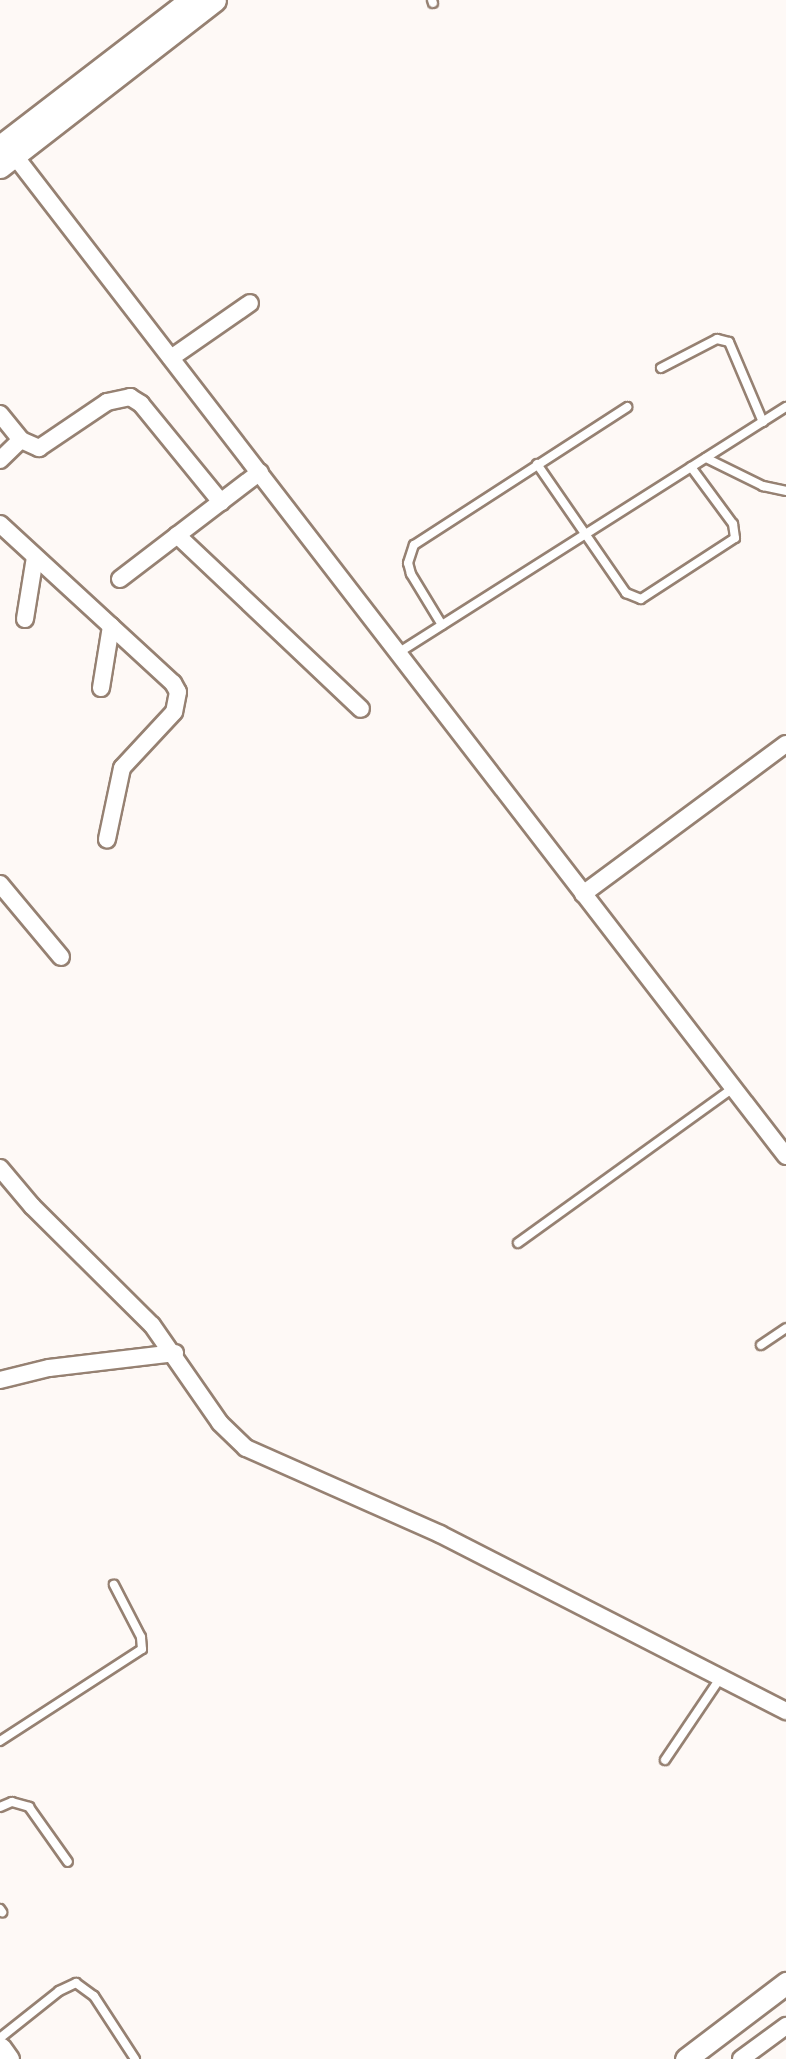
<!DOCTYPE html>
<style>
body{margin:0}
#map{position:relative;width:786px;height:2059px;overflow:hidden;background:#fef9f6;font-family:"PT Sans Narrow",sans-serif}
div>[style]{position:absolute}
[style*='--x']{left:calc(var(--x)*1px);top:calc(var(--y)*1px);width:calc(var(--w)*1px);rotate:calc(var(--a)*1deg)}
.roads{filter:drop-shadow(2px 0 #968172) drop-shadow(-2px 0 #968172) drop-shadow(0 2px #968172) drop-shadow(0 -2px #968172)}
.service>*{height:8px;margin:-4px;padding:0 4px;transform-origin:4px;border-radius:4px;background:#fff}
.minor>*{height:16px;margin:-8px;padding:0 8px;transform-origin:8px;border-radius:8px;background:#fff}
.tertiary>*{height:21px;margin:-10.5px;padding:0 10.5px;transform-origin:10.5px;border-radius:10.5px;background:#fff}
span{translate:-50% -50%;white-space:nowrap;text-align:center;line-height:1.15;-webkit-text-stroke:6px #fff;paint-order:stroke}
</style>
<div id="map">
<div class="roads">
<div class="service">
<i style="--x:432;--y:0;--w:3;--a:72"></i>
<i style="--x:661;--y:368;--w:63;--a:-27.4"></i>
<i style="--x:717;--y:339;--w:12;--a:14"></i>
<i style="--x:729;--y:342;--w:87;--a:67"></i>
<i style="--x:706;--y:458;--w:64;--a:26.2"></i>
<i style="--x:763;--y:486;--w:24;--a:12"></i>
<i style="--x:537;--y:464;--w:157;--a:55.4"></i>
<i style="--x:626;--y:593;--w:16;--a:22"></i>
<i style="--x:641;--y:599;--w:112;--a:-33"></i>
<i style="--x:735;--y:538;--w:14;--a:-98"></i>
<i style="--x:733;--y:524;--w:71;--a:-126.4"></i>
<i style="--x:442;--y:625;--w:60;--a:-121.3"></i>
<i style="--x:411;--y:574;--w:11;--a:-105"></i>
<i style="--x:408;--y:563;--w:19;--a:-72"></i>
<i style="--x:414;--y:545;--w:254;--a:-32.9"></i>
<i style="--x:398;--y:653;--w:459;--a:-32.4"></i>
<i style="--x:518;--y:1243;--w:265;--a:-35.8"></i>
<i style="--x:761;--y:1345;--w:30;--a:-34"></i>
<i style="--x:0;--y:1741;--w:169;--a:-32.9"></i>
<i style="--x:142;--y:1649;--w:12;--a:-95"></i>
<i style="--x:141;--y:1637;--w:59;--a:-117.4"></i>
<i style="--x:665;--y:1760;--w:100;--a:-56"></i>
<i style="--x:0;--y:1807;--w:13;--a:-23"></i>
<i style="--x:12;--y:1802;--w:18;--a:16"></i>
<i style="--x:29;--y:1807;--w:67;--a:54.7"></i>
<i style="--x:0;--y:1909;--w:4;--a:56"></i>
<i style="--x:0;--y:2038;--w:75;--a:-38.5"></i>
<i style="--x:59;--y:1991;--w:19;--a:-25"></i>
<i style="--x:76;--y:1983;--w:22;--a:36"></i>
<i style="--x:94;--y:1996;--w:75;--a:56.9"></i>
</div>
<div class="minor">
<i style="--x:8;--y:147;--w:1274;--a:52.37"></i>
<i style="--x:171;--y:358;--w:96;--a:-34.8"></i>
<i style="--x:0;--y:414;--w:33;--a:51"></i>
<i style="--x:21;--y:440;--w:20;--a:24"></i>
<i style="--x:39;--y:448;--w:82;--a:-34.1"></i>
<i style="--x:107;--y:402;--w:24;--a:-12"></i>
<i style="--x:130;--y:397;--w:13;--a:32"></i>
<i style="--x:141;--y:404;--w:127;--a:50.8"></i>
<i style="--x:0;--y:460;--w:29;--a:-44"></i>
<i style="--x:0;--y:524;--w:235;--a:42.6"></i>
<i style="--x:173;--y:683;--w:10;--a:61"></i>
<i style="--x:178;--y:692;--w:20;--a:101"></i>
<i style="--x:174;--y:712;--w:76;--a:132.9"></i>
<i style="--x:122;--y:768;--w:73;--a:101.9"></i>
<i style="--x:177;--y:535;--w:253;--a:43.4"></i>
<i style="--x:120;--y:579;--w:176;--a:-37.4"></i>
<i style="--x:25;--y:619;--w:63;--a:-80.8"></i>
<i style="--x:101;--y:688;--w:63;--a:-80.8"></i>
<i style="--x:0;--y:884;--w:95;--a:50.1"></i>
<i style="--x:583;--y:894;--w:252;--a:-36.5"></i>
<i style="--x:0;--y:1168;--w:50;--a:49.9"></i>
<i style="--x:32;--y:1206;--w:169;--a:44.8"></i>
<i style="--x:152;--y:1325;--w:119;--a:55.2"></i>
<i style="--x:220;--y:1423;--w:36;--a:44"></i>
<i style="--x:246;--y:1448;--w:212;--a:23.9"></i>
<i style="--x:440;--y:1534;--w:389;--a:27.1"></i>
<i style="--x:0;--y:1380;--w:50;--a:-13.8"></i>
<i style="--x:49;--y:1368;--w:127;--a:-6.8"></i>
<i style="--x:741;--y:2059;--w:56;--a:-36.3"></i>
</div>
<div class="tertiary">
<i style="--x:0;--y:146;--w:240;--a:-37.5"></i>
<i style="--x:0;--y:167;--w:272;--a:-37.8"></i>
<i style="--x:0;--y:2048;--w:14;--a:54"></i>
<i style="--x:686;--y:2059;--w:126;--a:-37.2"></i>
</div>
</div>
</div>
